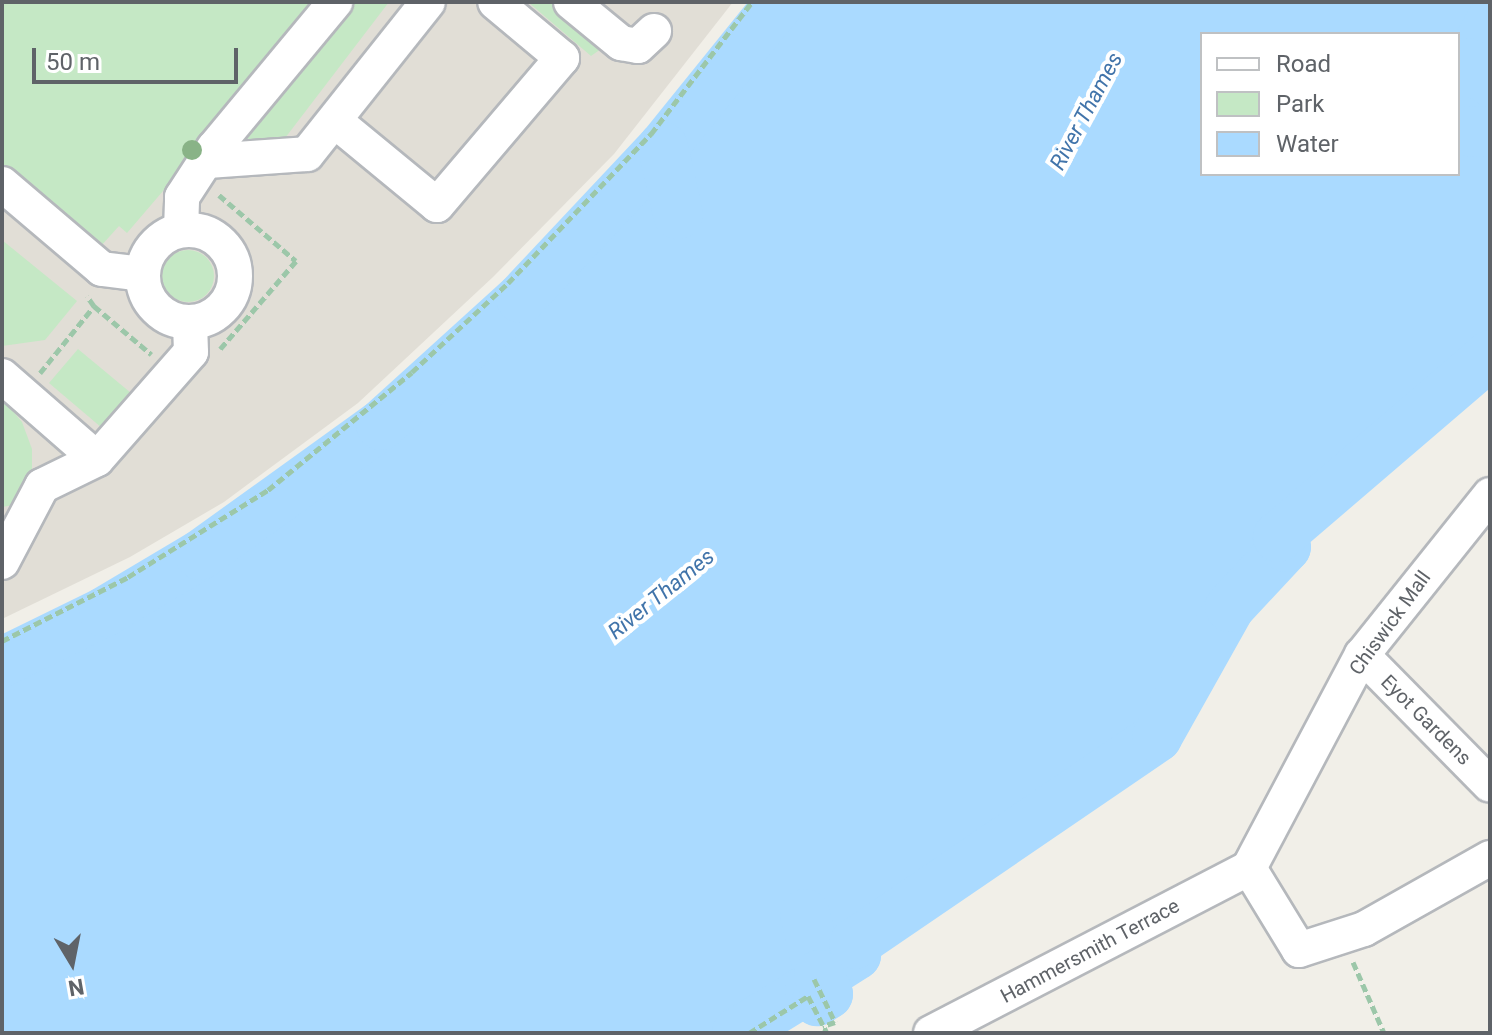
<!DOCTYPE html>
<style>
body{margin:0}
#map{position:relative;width:1492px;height:1035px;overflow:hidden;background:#f1efe8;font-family:Roboto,sans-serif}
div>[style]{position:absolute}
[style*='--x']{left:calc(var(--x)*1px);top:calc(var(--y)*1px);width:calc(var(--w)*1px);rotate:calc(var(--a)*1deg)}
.education>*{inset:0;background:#e1ded6}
.green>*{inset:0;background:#c5e8c5}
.round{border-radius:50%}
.water>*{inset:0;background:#aadaff}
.river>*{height:50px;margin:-25px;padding:0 25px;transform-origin:25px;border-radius:25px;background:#aadaff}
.path>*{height:5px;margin-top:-2.5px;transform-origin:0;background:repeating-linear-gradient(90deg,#9cc7a9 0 8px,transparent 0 12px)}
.roads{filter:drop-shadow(2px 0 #b5b8bc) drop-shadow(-2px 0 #b5b8bc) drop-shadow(0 2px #b5b8bc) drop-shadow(0 -2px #b5b8bc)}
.minor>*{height:34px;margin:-17px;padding:0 17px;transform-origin:17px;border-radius:17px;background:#fff}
.minor>.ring{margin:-17px;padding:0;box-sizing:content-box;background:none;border:34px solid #fff;border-radius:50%}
.trees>*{width:20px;height:20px;margin:-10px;border-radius:50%;background:#89b387}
span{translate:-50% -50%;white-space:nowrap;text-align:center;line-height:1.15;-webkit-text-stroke:8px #fff;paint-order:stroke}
.street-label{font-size:20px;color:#5f6368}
.water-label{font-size:22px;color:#4174aa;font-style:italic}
.frame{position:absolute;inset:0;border:4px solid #5f6368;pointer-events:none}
.legend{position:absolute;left:1200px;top:32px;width:260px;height:144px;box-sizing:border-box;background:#fff;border:2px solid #bfc1c3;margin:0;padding:10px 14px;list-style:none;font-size:24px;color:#5f6368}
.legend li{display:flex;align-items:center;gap:16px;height:40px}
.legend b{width:40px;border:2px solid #bfc1c3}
.north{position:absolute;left:32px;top:923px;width:80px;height:80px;-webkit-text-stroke:6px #fff;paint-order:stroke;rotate:170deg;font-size:22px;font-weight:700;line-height:32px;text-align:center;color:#5f6368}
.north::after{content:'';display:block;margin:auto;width:28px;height:36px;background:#5f6368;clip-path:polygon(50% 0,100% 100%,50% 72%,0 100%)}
.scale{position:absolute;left:32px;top:48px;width:206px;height:36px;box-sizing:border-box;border:4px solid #5f6368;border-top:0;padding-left:10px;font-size:24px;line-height:28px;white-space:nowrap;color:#5f6368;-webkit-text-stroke:6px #fff;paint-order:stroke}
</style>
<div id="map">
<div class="education">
<i style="clip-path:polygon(2px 2px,733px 2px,614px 154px,493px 277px,358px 403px,224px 502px,130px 557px,2px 619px)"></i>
</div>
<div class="green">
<i style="clip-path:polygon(2px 2px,325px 2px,127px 233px,119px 226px,100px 247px,2px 168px)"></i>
<i style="clip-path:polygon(343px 2px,389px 2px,279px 146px,221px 149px)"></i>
<i style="clip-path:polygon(528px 2px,557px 2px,608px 44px,591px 56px)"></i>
<i style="clip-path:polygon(1490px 23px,1490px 132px,1480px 133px,1466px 131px,1461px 103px,1468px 63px)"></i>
<i style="clip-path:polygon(2px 240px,77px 301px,45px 340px,2px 346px)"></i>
<i class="round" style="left:162px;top:250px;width:52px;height:52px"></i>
<i style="clip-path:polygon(78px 349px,131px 393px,102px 428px,49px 383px)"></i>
<i style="clip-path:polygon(2px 398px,22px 422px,32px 449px,32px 483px,14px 505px,2px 507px)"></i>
</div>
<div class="water">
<i style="clip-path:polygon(evenodd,780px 2px,1490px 2px,1490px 23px,1468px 63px,1461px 121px,1466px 131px,1490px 132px,1490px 355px,1278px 537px,1286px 547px,1230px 607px,1157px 737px,855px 944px,856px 955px,820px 978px,828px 994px,817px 1001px,810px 988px,737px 1033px,2px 1033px,2px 662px,104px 612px,200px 555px,295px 490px,436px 380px,663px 147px,780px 2px,1202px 34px,1458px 34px,1458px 174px,1202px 174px,1202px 34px)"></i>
</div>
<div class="river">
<i style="--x:1490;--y:23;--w:46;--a:118.8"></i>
<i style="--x:1468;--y:63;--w:58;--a:96.9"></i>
<i style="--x:1461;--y:121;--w:11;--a:63"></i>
<i style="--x:1466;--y:131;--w:24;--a:2"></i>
<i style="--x:670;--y:180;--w:34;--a:-102"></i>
<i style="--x:663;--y:147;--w:186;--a:-51.1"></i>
<i style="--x:2;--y:662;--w:114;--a:-26.1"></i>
<i style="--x:104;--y:612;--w:112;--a:-30.7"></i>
<i style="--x:200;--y:555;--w:223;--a:-35.7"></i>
<i style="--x:381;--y:425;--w:189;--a:-42.2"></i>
<i style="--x:521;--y:298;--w:207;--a:-46.8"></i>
<i style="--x:663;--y:147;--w:69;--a:77.4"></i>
<i style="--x:805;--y:914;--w:66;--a:76.8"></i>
<i style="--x:820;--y:978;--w:43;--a:-32.6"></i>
<i style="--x:856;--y:955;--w:11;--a:-100"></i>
<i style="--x:854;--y:944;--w:367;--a:-34.3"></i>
<i style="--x:1157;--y:737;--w:149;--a:-60.7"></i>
<i style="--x:1230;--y:607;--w:82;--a:-47"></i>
<i style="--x:1286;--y:547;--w:13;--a:-129"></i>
<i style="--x:1278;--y:537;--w:279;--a:-40.6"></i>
<i style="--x:737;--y:1033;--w:86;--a:-31.7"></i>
<i style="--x:810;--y:988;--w:15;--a:62"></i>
<i style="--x:817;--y:1001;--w:13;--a:-32"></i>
<i style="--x:828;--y:994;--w:21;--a:-115"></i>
</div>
<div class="path">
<i style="--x:219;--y:195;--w:101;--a:40.6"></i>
<i style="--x:296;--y:261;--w:116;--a:130.8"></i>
<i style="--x:94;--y:306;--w:75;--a:40.1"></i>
<i style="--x:40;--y:373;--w:86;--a:-51.1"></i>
<i style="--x:94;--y:306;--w:12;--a:-125"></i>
<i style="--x:2;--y:641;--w:141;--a:-26.9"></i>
<i style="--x:128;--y:577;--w:165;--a:-31.9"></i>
<i style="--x:268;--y:490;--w:186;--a:-39.3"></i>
<i style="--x:412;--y:372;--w:131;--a:-42.8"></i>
<i style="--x:508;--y:283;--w:207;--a:-46.2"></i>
<i style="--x:651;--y:134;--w:166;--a:-52.6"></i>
<i style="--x:1353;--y:962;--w:77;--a:66.4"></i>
<i style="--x:814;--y:979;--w:48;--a:64"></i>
<i style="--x:835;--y:1022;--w:13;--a:162"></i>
<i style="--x:749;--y:1033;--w:70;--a:-32.1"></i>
<i style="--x:808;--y:996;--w:42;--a:62.8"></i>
</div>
<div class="roads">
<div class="minor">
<i style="--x:571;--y:2;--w:65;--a:39.4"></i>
<i style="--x:621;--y:43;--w:17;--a:10"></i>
<i style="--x:638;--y:46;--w:22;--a:-43"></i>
<i style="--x:335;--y:121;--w:132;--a:39.5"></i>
<i style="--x:437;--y:205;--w:193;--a:-49.6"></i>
<i style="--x:562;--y:58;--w:87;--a:-140.1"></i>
<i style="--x:207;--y:161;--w:100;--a:-4"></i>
<i style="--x:307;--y:154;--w:194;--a:-51.5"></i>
<i style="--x:2;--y:184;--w:131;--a:40.4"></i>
<i style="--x:102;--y:269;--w:40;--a:7.1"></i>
<i class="ring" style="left:143px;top:230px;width:58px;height:58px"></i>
<i style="--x:181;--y:230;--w:33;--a:-88"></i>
<i style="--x:182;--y:197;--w:59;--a:-56.9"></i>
<i style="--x:214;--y:148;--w:190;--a:-50.3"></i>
<i style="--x:2;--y:376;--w:126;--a:41.1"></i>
<i style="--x:2;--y:562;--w:86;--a:-62.2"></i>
<i style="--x:42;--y:486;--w:61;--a:-26.1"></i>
<i style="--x:97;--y:459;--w:142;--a:-48.7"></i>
<i style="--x:191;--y:352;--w:30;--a:-92"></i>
<i style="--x:1362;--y:655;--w:182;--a:45.4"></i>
<i style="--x:1249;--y:868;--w:96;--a:58.6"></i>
<i style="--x:1299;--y:950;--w:68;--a:-17.9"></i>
<i style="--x:1364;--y:929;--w:145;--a:-29.4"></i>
<i style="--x:931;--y:1033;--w:358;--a:-27.4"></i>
<i style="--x:1249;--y:868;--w:241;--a:-62.1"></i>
<i style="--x:1362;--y:655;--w:205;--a:-51.3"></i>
</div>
</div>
<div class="trees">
<i style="left:192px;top:150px"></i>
</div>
<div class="street-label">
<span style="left:1390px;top:623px;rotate:-54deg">Chiswick Mall</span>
<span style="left:1426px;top:720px;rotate:45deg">Eyot Gardens</span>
<span style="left:1090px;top:951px;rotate:-28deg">Hammersmith Terrace</span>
</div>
<div class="water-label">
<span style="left:1086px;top:111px;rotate:-62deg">River Thames</span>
<span style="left:661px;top:594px;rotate:-39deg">River Thames</span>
</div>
<div class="frame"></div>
<ul class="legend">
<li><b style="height:10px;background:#fff"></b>Road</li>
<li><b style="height:22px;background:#c5e8c5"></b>Park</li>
<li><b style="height:22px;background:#aadaff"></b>Water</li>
</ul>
<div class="north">N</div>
<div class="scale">50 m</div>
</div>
